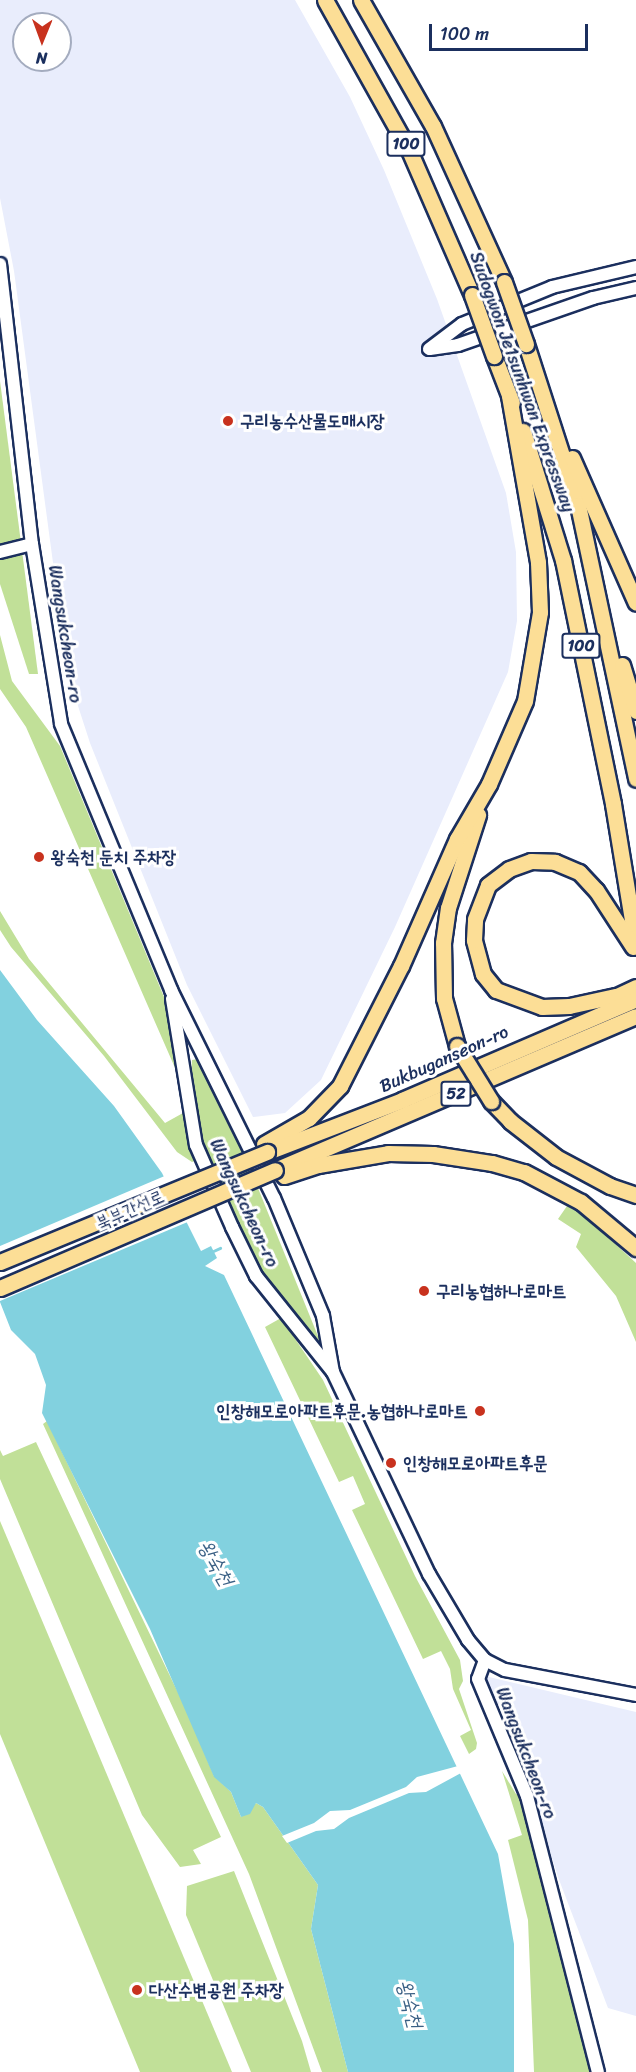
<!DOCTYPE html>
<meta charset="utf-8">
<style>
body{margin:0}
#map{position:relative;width:636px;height:2072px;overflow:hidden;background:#fff;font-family:Sriracha,"Poor Story",sans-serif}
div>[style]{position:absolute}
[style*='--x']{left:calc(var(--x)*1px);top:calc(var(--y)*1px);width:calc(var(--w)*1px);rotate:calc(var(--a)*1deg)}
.built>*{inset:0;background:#e9edfc}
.green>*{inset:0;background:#c1e098}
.water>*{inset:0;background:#82d1df}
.pier>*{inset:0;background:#fff}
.stream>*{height:3px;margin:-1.5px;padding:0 1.5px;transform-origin:1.5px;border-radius:1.5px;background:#82d1df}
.roads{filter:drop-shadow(2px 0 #1b2f5e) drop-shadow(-2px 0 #1b2f5e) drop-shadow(0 2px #1b2f5e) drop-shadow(0 -2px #1b2f5e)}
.secondary>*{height:12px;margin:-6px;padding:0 6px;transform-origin:6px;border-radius:6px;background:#fff}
.highway>*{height:15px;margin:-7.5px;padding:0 7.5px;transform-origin:7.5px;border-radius:7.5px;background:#fcde96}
.bridges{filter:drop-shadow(2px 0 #1b2f5e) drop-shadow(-2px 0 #1b2f5e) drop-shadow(0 2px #1b2f5e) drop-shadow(0 -2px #1b2f5e)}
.highway-bridge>*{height:15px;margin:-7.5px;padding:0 7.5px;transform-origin:7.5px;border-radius:7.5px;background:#fcde96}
.dots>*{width:16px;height:16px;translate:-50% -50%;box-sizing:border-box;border:3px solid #fff;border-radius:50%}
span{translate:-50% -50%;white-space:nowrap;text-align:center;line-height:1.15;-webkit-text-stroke:6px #fff;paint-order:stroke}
.shield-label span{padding:2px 4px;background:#fff;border:2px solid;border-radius:4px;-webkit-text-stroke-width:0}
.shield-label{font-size:16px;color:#1b2f5e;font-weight:700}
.street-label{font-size:18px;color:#1b2f5e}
.poi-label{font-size:18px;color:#1b2f5e;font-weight:700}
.left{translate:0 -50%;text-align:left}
.right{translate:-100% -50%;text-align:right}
.water-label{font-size:20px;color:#3a6085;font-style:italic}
.north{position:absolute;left:12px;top:12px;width:60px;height:60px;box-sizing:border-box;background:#fff;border:2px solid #a4acbf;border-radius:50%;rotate:181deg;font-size:16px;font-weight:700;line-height:24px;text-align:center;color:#1b2f5e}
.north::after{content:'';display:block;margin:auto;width:21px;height:27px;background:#c8321e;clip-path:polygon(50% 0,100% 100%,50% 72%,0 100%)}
.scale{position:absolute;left:429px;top:24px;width:159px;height:27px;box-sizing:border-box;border:3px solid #1b2f5e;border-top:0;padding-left:8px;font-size:18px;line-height:21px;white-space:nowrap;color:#1b2f5e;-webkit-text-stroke:4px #fff;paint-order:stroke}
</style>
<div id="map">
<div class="built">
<i style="clip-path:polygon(evenodd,0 0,295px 0,350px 97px,384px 170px,437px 299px,506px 493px,516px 552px,517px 621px,508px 672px,395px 927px,321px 1080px,285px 1113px,253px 1117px,187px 985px,90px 743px,68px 675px,14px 271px,0 198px,0 0,24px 24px,60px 24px,60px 60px,24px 60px,24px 24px)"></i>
<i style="clip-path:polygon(485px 1676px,636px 1712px,636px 2016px,608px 2008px,558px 1877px,518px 1749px)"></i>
</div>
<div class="green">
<i style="clip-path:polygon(0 381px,38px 674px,29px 674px,0 584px)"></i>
<i style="clip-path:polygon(0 635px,12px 681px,60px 746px,169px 1009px,179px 1077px,26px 727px,0 689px)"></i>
<i style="clip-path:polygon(0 911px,29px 959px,165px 1123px,183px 1113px,200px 1159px,192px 1162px,177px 1152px,104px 1056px,11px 947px,0 930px)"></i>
<i style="clip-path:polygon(198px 1059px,217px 1087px,322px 1346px,259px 1272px,197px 1131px,190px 1092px,192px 1060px)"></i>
<i style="clip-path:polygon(567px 1206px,586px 1217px,636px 1263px,636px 1342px,616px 1296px,576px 1247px,581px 1234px,558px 1219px)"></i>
<i style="clip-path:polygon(281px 1318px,323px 1380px,415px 1576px,460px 1660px,463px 1681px,459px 1689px,477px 1743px,476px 1749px,469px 1754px,460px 1736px,471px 1730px,453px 1689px,450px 1669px,441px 1651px,423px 1659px,352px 1510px,365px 1504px,353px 1476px,339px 1482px,265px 1327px)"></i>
<i style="clip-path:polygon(47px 1421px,185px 1707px,214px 1776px,231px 1792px,241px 1817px,256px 1803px,263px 1807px,318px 1885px,311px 1929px,348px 2072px,322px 2072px,249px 1874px,43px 1424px)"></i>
<i style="clip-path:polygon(36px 1442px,221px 1837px,193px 1850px,201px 1864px,180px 1867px,142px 1815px,0 1479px,0 1450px,3px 1456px)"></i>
<i style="clip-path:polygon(0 1521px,60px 1663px,232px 2072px,140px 2072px,0 1734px)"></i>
<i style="clip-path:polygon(502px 1771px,516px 1794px,522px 1795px,595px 2072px,534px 2072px,528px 1920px,508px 1840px,522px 1835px)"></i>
<i style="clip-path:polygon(234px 1871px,302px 2041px,311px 2072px,251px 2072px,186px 1915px,187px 1886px)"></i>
</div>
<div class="water">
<i style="clip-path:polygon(0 970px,37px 1020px,114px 1106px,162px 1173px,201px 1251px,211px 1246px,217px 1258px,205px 1266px,224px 1275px,498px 1854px,514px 1944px,514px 2072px,348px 2072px,311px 1929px,318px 1885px,263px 1807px,256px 1803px,250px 1814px,241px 1817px,231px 1792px,214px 1777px,150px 1629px,42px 1413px,46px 1385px,35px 1354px,11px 1330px,0 1302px)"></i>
</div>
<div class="pier">
<i style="clip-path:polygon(167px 1175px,190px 1221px,0 1301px,0 1246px)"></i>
<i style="clip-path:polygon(458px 1766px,461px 1773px,426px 1792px,409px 1793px,349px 1818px,334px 1829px,316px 1831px,287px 1843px,282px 1836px,314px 1823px,330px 1811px,350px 1810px,406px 1787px,417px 1777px)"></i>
</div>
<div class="stream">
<i style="--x:211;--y:1252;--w:10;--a:-24"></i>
</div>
<div class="roads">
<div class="secondary">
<i style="--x:0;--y:264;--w:282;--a:83.5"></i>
<i style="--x:32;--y:544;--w:182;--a:80.8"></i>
<i style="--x:61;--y:724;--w:288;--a:67.5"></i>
<i style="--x:171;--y:990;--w:232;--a:63.7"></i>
<i style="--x:274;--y:1198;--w:128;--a:67.4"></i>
<i style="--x:323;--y:1316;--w:57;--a:79.9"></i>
<i style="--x:429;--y:349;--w:41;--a:-37.1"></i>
<i style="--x:462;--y:324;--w:97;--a:-22.3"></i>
<i style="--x:552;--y:287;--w:86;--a:-13.4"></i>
<i style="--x:430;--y:349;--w:28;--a:-8"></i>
<i style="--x:458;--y:345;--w:143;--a:-19.2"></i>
<i style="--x:593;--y:298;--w:44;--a:-13.1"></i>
<i style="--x:0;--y:552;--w:33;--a:-14"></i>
<i style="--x:172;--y:999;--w:148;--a:80.7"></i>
<i style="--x:196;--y:1145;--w:90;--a:66.3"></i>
<i style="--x:232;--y:1227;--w:55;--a:63.9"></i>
<i style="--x:256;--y:1276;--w:123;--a:51.3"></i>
<i style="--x:333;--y:1372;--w:224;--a:64.6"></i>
<i style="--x:429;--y:1574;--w:77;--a:59.4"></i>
<i style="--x:468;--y:1640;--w:26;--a:50"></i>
<i style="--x:485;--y:1660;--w:22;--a:27"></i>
<i style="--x:505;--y:1670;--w:133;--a:10.8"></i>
<i style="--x:485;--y:1660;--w:20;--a:110"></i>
<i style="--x:478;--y:1679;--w:127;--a:67.3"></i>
<i style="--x:527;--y:1796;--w:285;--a:75.6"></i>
</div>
<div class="highway">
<i style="--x:325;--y:0;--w:172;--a:60.8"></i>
<i style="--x:409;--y:150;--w:158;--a:66.5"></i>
<i style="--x:361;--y:0;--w:145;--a:60.3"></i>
<i style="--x:433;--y:126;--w:171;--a:65.5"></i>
<i style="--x:526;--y:344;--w:169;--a:72.1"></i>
<i style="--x:578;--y:505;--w:280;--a:78"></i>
<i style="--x:494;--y:356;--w:50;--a:69"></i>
<i style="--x:523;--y:431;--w:135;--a:72.8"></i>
<i style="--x:563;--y:560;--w:249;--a:78.4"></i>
<i style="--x:613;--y:804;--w:143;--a:80.7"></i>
<i style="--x:572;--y:458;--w:158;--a:66.2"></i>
<i style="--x:622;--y:665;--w:48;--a:73.1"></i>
<i style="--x:615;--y:996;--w:47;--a:167.7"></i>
<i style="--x:569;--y:1006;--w:27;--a:178"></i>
<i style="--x:542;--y:1007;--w:49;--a:-159.7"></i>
<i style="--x:496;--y:990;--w:21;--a:-129"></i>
<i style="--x:483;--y:974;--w:35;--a:-105"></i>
<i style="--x:474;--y:940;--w:21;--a:-87"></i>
<i style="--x:475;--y:919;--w:36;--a:-69"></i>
<i style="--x:488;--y:885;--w:26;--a:-37"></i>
<i style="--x:509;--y:869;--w:23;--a:-20"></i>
<i style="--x:531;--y:861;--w:24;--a:2"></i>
<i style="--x:555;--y:862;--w:26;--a:23"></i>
<i style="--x:579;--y:872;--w:25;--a:47"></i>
<i style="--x:596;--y:890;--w:68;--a:57"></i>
<i style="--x:606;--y:1001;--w:33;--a:-25"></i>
<i style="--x:457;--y:1046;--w:50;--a:-105.2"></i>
<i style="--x:444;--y:998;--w:55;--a:-91"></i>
<i style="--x:443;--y:943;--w:35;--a:-82"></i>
<i style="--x:448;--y:908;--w:98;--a:-72.1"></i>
<i style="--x:491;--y:1101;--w:28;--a:46"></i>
<i style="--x:510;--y:1121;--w:58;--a:38"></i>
<i style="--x:556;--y:1157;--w:61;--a:28.2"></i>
<i style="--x:610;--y:1186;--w:28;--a:19"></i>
<i style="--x:264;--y:1144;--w:52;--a:-30"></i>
<i style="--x:309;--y:1118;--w:45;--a:-45.9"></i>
<i style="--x:340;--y:1086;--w:135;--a:-63.1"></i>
<i style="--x:401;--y:966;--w:139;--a:-66.2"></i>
<i style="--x:457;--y:839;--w:64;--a:-59.8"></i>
<i style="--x:489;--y:784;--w:90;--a:-66.6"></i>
<i style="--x:525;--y:701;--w:90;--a:-80.4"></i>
<i style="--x:540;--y:612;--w:50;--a:-92.3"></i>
<i style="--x:538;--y:562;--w:169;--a:-99.9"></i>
<i style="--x:270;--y:1151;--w:142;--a:-21.1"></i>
<i style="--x:402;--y:1100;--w:255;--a:-23.3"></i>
<i style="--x:275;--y:1170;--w:392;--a:-23.1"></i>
<i style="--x:284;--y:1176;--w:36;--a:-18"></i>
<i style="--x:318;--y:1165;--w:71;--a:-9.7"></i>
<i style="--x:388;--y:1153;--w:45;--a:1.3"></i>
<i style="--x:433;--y:1154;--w:60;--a:8.7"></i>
<i style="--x:492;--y:1163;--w:33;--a:16"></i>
<i style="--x:524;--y:1172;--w:64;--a:27.8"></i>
<i style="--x:581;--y:1202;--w:72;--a:39.9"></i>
</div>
</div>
<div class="bridges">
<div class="highway-bridge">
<i style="--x:504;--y:282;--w:66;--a:70.5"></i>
<i style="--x:472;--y:295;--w:65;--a:70.2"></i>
<i style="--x:457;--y:1046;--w:65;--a:58.3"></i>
<i style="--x:0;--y:1262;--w:289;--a:-22.4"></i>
<i style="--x:0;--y:1288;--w:299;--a:-23.2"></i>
</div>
</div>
<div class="dots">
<i style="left:228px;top:421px;background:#c8321e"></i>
<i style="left:39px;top:857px;background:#c8321e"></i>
<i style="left:424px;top:1291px;background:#c8321e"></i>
<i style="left:480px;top:1411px;background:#c8321e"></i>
<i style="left:391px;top:1463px;background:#c8321e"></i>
<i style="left:137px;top:1990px;background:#c8321e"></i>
</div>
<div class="shield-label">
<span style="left:406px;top:144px">100</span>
<span style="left:581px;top:646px">100</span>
<span style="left:456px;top:1094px">52</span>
</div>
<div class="street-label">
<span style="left:522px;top:382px;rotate:70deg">Sudogwon Je1sunhwan Expressway</span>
<span style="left:65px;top:634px;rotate:81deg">Wangsukcheon-ro</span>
<span style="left:444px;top:1059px;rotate:-24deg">Bukbuganseon-ro</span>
<span style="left:244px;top:1203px;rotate:65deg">Wangsukcheon-ro</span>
<span style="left:130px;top:1210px;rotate:-24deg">북부간선로</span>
<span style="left:526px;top:1753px;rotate:69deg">Wangsukcheon-ro</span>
</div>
<div class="poi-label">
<span class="left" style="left:240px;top:421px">구리농수산물도매시장</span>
<span class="left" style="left:51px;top:857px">왕숙천 둔치 주차장</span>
<span class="left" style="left:436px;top:1291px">구리농협하나로마트</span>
<span class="right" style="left:468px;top:1411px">인창해모로아파트후문.농협하나로마트</span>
<span class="left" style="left:403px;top:1463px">인창해모로아파트후문</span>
<span class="left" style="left:149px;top:1990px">다산수변공원 주차장</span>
</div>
<div class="water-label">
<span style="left:216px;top:1563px;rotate:60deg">왕숙천</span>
<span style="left:410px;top:2004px;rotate:75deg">왕숙천</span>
</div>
<div class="north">N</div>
<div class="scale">100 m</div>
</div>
